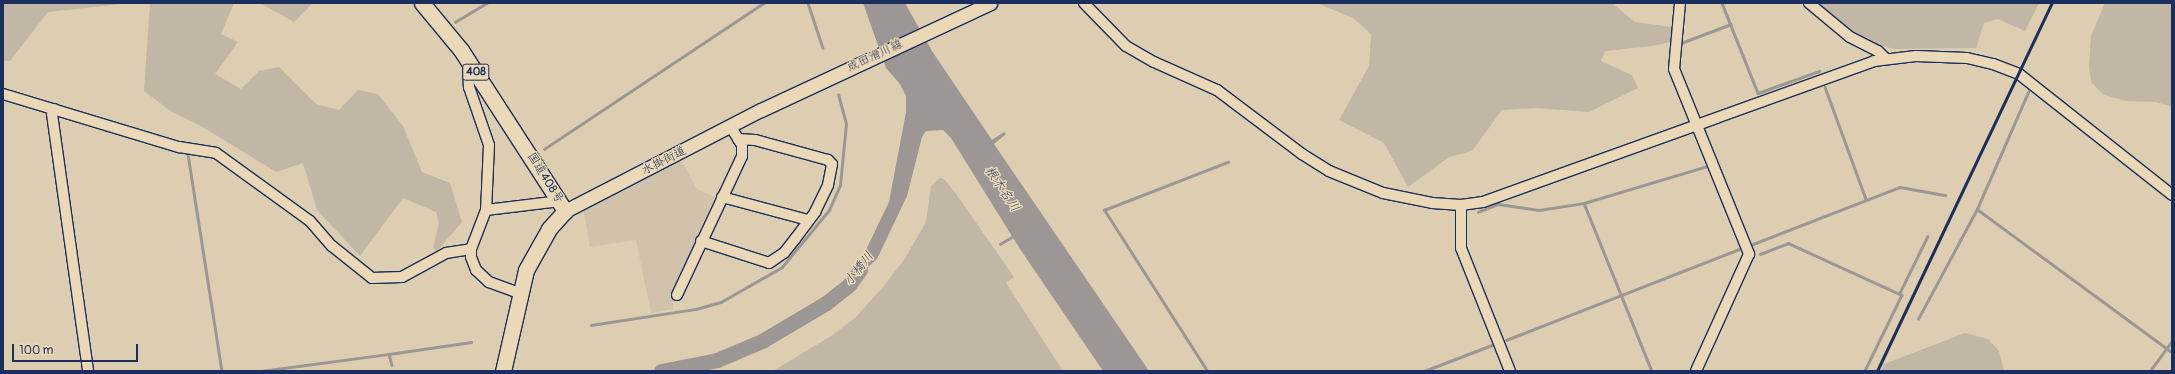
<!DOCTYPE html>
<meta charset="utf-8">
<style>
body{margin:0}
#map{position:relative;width:2175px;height:374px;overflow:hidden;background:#deceb1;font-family:Pangolin,"Klee One",sans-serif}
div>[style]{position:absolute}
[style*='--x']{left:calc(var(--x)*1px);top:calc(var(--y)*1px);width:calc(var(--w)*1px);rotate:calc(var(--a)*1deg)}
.built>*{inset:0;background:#d0c2ab}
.green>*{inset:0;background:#c2b6a4}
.water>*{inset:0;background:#9c9795}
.stream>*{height:2.5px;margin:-1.25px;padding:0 1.25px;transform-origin:1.25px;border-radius:1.25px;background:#9c9795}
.river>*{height:15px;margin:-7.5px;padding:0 7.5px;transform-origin:7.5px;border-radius:7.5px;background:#9c9795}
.roads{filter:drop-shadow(1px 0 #1b2f5e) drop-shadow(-1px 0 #1b2f5e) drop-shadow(0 1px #1b2f5e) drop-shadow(0 -1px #1b2f5e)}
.minor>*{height:10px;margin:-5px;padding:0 5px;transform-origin:5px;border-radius:5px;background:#ebd8b6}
.major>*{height:13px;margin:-6.5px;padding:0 6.5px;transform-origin:6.5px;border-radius:6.5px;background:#ebd8b6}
.highway>*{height:15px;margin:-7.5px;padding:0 7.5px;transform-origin:7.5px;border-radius:7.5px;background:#ebd8b6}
.rail>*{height:2.5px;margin:-1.25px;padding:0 1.25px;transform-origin:1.25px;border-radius:1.25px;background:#1b2f5e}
span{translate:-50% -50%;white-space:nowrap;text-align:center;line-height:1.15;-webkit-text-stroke:3px #ebd8b6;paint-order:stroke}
.shield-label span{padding:1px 3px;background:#ebd8b6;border:1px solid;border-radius:3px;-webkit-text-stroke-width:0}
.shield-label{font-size:11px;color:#1b2f5e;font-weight:700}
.street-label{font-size:12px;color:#1b2f5e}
.water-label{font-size:13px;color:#354469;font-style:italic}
.frame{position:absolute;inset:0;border:4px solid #1b2f5e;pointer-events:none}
.scale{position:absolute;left:12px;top:344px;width:126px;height:18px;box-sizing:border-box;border:2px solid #1b2f5e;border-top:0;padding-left:5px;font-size:12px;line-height:14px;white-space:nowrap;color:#1b2f5e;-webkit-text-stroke:3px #ebd8b6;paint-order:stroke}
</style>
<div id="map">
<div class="built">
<i style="clip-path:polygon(680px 158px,697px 189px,715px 197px,672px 293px,673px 309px,651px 313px,636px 240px,590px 247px,583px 207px)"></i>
</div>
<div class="green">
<i style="clip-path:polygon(3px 3px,131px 3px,48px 12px,10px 61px,3px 61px)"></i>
<i style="clip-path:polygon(150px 3px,234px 3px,221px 34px,238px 42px,215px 74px,241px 89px,259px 71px,279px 67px,316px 104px,339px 110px,358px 90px,378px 94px,403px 126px,422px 172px,450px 183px,462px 222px,437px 251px,433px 248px,439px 223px,436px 212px,403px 198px,360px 256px,317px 210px,303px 163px,276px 172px,201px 126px,172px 112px,144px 91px)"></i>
<i style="clip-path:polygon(260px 3px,313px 3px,294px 22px)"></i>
<i style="clip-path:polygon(1317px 3px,1612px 3px,1635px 22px,1673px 27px,1673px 41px,1653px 46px,1605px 51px,1601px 61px,1632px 75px,1638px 88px,1589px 112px,1536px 108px,1502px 110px,1472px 151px,1449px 157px,1408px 187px,1384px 143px,1339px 120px,1369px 66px,1371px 34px,1353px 18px)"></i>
<i style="clip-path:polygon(1817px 3px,2039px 3px,2025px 31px,1998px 19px,1984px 23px,1976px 48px,1894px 49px,1863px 41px)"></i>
<i style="clip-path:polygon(2105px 3px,2172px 3px,2172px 107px,2156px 102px,2127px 101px,2104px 95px,2091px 82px,2089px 66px,2091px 36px)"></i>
<i style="clip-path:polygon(940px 178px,944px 179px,954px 191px,1014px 277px,1006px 283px,1063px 371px,773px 371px,831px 336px,855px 318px,882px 288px,904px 260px,926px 222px,931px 186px)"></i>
<i style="clip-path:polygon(1965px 333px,1988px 339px,1999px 351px,2004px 371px,1881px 371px,1884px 364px)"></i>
</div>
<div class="water">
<i style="clip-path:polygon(863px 3px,905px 3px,932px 51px,992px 140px,1004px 132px,1006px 134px,994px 144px,1149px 371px,1103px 371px,1020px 249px,951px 138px,943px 130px,926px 131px,922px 137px,907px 196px,877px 259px,849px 285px,889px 202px,906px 112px,906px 96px,900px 84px,886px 68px)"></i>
</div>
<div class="stream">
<i style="--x:808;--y:3;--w:47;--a:71.6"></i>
<i style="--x:1722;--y:3;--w:97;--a:68.2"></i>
<i style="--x:1758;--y:93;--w:65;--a:-19.8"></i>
<i style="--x:455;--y:22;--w:37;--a:-31"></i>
<i style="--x:1681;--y:43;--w:53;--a:-20.8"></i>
<i style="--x:1825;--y:87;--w:119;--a:69.9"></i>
<i style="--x:544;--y:149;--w:264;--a:-33.6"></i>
<i style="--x:188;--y:154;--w:220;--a:81.1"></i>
<i style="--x:1584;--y:203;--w:181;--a:68"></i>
<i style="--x:1977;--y:209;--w:242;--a:36.3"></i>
<i style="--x:1478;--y:212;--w:22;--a:-22"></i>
<i style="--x:1498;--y:204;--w:41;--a:8.3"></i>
<i style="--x:1539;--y:210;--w:46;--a:-8.8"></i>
<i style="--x:1584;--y:203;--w:128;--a:-16.7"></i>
<i style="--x:1000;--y:244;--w:17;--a:-31"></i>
<i style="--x:1753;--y:244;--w:158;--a:-21.2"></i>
<i style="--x:1900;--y:187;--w:46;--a:10.1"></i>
<i style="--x:1760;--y:254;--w:30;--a:-21"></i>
<i style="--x:1788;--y:243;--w:125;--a:24.5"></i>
<i style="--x:1902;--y:295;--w:85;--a:116"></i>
<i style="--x:1899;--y:294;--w:64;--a:-63.8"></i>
<i style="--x:1918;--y:319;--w:125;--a:-61.8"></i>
<i style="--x:1977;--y:209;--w:128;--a:-66.4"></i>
<i style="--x:591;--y:325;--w:106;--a:-8.7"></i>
<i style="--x:696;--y:309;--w:26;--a:-16"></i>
<i style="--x:721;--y:302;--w:70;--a:-29.8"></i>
<i style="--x:782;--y:267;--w:74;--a:-50.5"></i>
<i style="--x:829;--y:210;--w:27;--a:-66"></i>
<i style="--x:840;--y:185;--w:61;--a:-84.4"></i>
<i style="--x:846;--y:124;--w:30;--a:-105"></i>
<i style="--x:1506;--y:340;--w:250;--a:-21.3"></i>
<i style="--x:389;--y:354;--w:83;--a:-8.3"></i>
<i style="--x:261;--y:371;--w:129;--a:-7.6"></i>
<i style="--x:389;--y:354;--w:11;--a:75"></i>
<i style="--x:1207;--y:371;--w:191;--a:-122.6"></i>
<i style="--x:1104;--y:210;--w:133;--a:-21.2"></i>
<i style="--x:1424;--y:371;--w:73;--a:-20.9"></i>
<i style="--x:2150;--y:371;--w:37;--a:-54"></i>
</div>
<div class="river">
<i style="--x:661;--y:371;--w:57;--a:-11.1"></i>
<i style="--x:717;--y:360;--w:49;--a:-22.9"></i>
<i style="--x:762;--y:341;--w:74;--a:-30.7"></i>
<i style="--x:826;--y:303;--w:29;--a:-38"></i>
<i style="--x:849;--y:285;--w:19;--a:-54"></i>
</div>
<div class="roads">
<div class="minor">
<i style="--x:1084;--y:3;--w:60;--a:45.7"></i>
<i style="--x:1126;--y:46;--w:32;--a:30"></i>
<i style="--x:1154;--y:62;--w:69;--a:24"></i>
<i style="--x:1217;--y:90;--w:106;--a:37"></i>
<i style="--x:1302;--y:154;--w:32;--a:32"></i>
<i style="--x:1329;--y:171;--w:58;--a:22.2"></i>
<i style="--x:1383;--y:193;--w:50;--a:11.5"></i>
<i style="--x:1432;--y:203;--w:29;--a:4"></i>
<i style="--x:1461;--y:205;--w:22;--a:-8"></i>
<i style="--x:1483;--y:202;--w:416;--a:-19.8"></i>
<i style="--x:1874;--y:61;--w:42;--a:-6.8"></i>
<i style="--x:1916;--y:56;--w:51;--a:2.2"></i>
<i style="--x:1967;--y:58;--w:27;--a:13"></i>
<i style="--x:1993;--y:64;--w:28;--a:21"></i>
<i style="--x:2019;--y:74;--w:195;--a:38.3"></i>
<i style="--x:1680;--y:3;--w:66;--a:95.2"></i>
<i style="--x:1674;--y:69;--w:200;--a:67.9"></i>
<i style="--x:1749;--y:254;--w:128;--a:114.4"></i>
<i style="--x:1809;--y:3;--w:53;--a:39.7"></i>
<i style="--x:1850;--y:37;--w:31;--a:27"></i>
<i style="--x:1878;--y:51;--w:10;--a:45"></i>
<i style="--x:468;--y:62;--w:25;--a:88"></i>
<i style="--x:469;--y:87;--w:61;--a:71"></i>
<i style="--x:489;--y:145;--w:65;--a:92.6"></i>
<i style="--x:486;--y:210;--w:42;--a:111"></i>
<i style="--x:471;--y:249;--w:8;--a:90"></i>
<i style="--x:471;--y:257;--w:14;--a:69"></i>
<i style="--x:476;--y:270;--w:18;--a:43"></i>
<i style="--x:489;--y:282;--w:32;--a:20"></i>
<i style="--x:3;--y:94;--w:184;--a:16.8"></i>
<i style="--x:179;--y:147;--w:37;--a:9"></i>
<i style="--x:216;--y:153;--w:116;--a:35.9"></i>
<i style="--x:310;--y:221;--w:33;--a:49"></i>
<i style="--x:332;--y:246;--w:51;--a:38.7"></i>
<i style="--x:372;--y:278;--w:30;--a:-2"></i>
<i style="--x:402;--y:277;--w:50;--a:-28.6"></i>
<i style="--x:446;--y:253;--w:25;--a:-9"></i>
<i style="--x:54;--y:109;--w:5;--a:112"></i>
<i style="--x:52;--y:114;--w:260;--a:82"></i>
<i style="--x:722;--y:197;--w:89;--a:15"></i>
<i style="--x:1461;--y:205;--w:43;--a:90"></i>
<i style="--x:1461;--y:248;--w:132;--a:68.3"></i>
<i style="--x:486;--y:210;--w:75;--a:-6.9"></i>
<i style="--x:701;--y:241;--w:71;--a:17.9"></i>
<i style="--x:769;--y:263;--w:18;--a:-34"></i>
<i style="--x:784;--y:253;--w:18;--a:-52"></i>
<i style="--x:795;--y:239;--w:34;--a:-53"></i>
<i style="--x:815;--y:212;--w:30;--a:-64"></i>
<i style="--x:828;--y:185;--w:21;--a:-79"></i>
<i style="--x:832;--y:164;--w:6;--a:-135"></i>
<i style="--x:828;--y:160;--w:76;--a:-164.7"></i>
<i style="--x:755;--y:140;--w:17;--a:-177"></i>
<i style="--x:677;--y:295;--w:153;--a:-64.9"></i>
<i style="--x:742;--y:156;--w:11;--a:-90"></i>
<i style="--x:742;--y:145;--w:22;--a:-122"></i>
</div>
<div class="major">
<i style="--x:565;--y:211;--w:220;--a:-27.3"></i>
<i style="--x:761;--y:110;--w:253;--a:-25"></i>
</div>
<div class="highway">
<i style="--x:422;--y:3;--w:61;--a:50.3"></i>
<i style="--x:461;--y:50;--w:192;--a:57.1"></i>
<i style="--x:565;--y:211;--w:24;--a:132"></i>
<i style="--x:549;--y:229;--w:47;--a:119.3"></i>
<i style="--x:526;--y:270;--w:104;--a:102.8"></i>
</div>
</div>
<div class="rail">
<i style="--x:1877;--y:371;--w:407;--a:-64.6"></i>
</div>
<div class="shield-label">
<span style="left:476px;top:72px">408</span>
</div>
<div class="street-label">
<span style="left:875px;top:56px;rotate:-25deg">成田滑川線</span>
<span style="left:664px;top:161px;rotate:-27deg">水掛街道</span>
<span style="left:545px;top:178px;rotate:58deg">国道408号</span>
</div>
<div class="water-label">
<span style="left:1002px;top:189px;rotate:56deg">根木名川</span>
<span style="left:859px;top:269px;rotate:-52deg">小橋川</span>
</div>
<div class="frame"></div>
<div class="scale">100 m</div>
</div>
